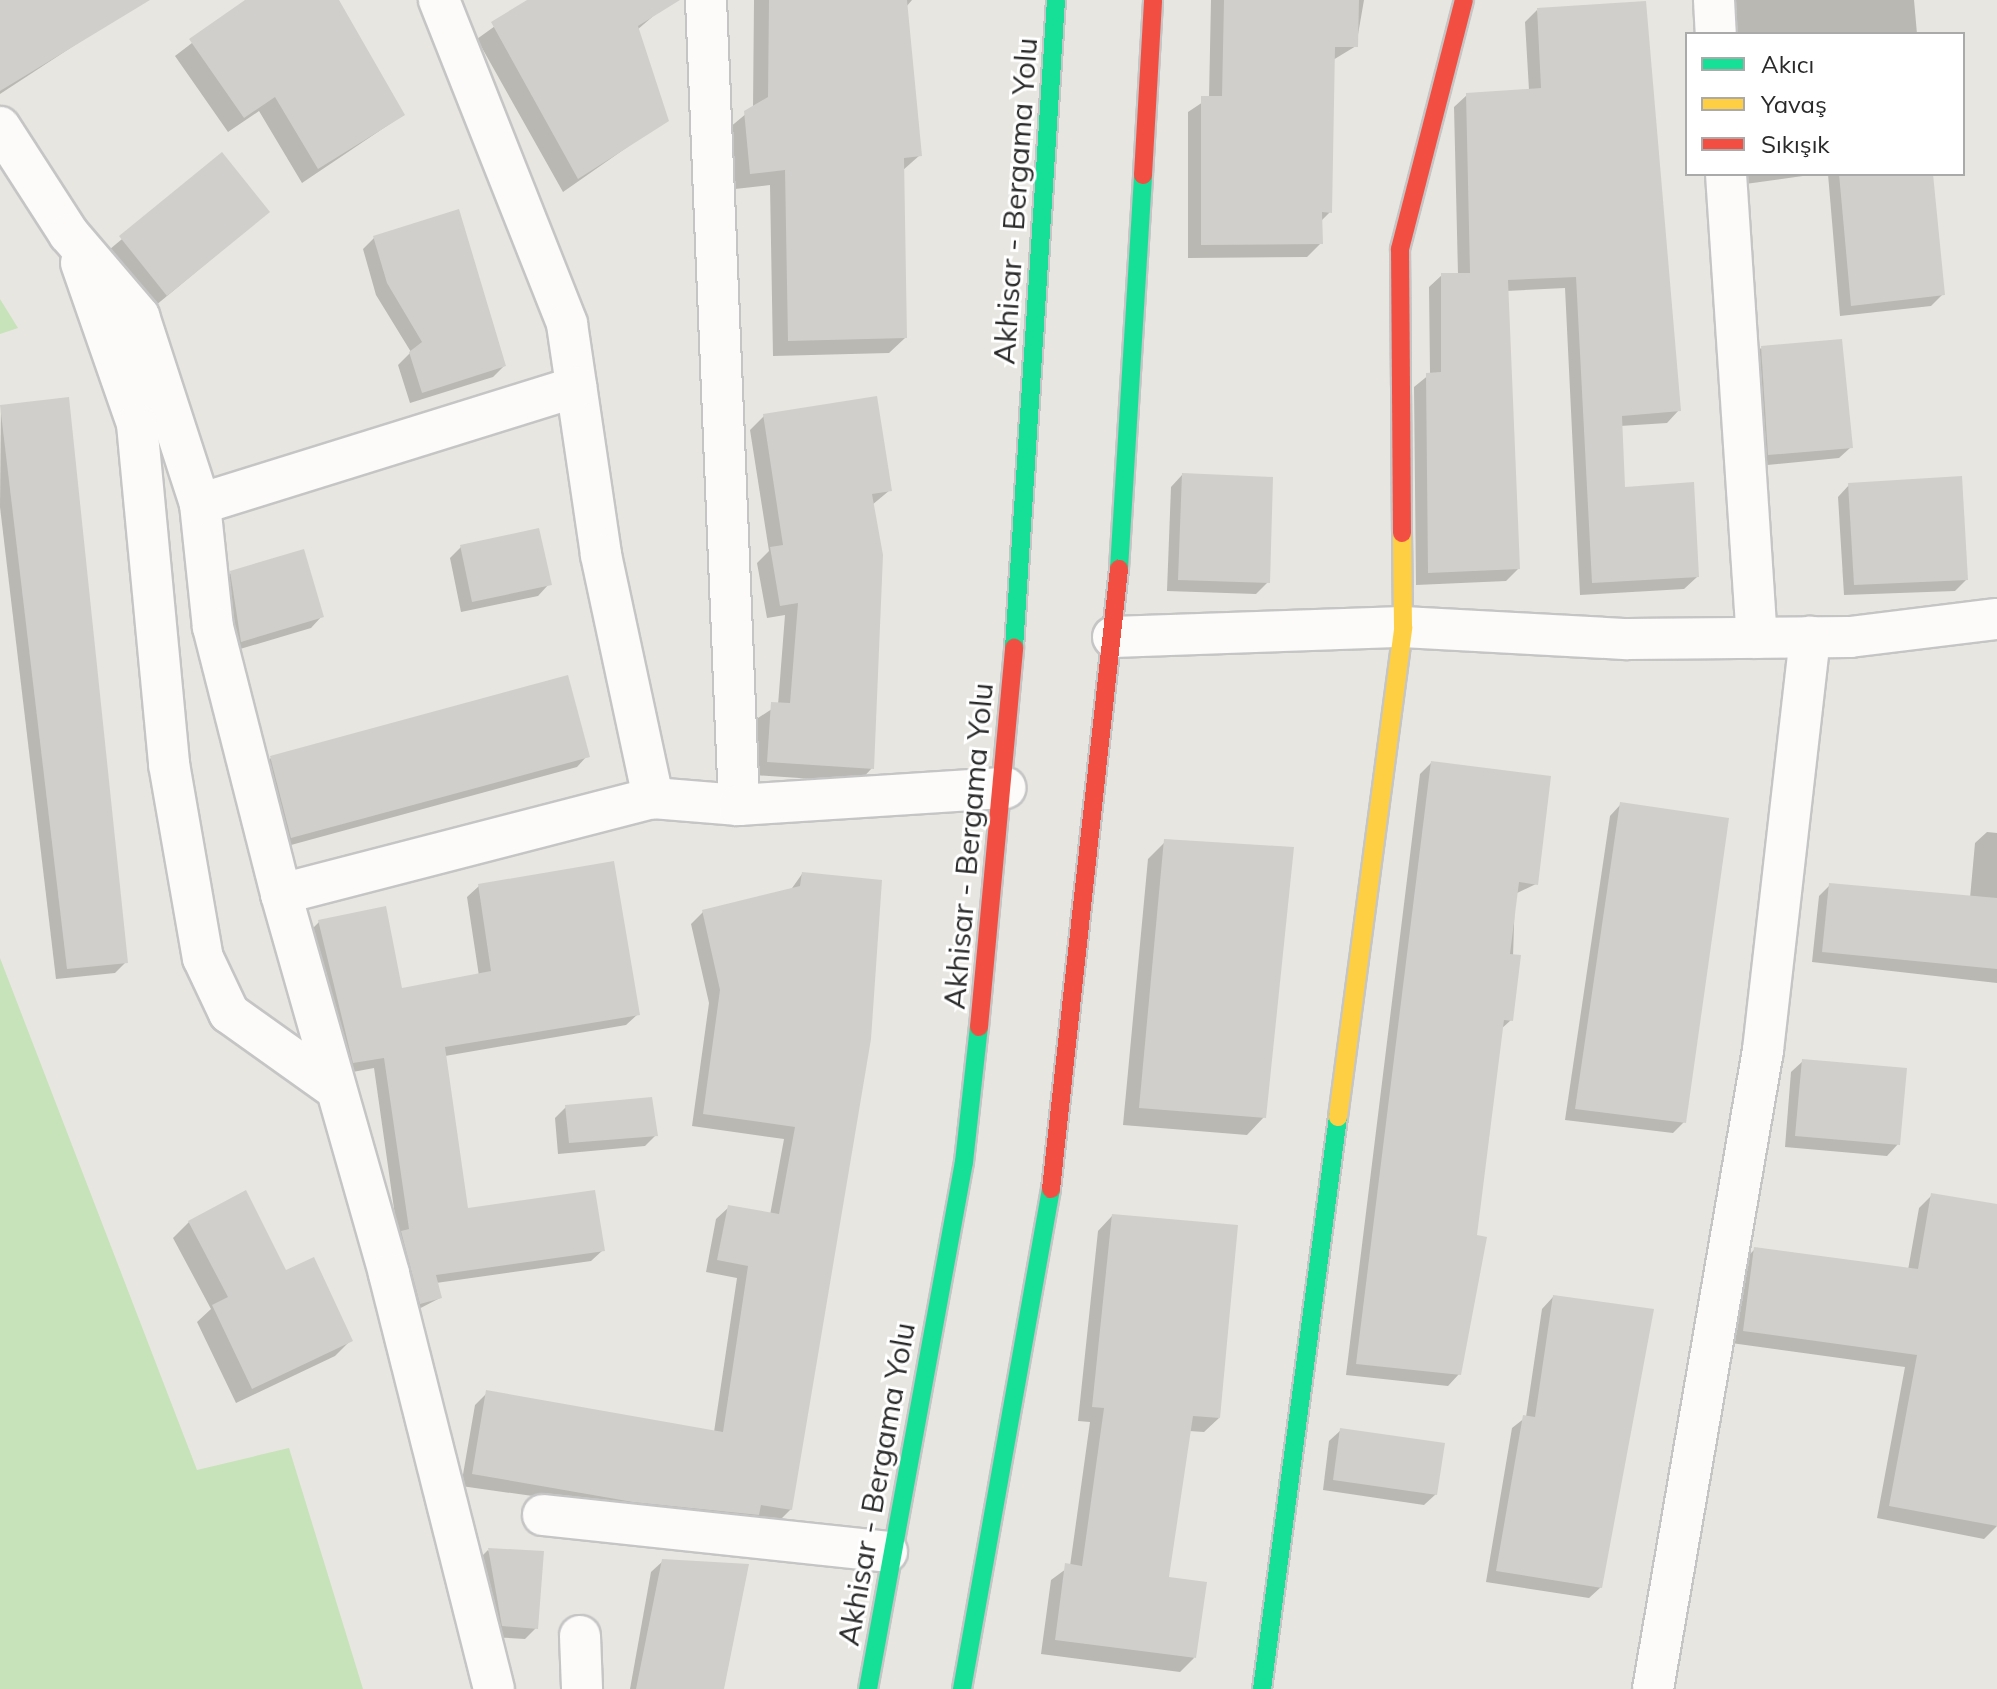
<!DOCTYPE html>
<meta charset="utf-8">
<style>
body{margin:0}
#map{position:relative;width:1997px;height:1689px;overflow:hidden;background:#e8e6e0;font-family:Mulish,sans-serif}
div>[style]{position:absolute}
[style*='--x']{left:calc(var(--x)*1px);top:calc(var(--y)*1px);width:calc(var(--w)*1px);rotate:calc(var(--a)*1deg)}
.green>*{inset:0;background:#c6e3ba}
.shadow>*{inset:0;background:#0003}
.building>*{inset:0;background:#d1cfcb}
.roads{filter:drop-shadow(2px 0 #c6c5c5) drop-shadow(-2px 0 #c6c5c5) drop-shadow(0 2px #c6c5c5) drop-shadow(0 -2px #c6c5c5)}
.street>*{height:40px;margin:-20px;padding:0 20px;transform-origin:20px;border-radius:20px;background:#fcfbfa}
.fast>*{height:18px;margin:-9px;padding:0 9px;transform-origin:9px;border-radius:9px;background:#16e098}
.slow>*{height:18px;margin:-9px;padding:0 9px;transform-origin:9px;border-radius:9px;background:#ffcf43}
.jam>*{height:18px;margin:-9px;padding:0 9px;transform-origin:9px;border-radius:9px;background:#f24e42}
span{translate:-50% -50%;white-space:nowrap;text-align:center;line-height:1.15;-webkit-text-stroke:6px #fff;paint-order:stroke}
.street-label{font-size:30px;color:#2a2a2a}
.legend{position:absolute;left:1685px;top:32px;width:280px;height:144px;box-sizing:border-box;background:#fff;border:2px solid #aaa;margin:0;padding:10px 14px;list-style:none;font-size:24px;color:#2a2a2a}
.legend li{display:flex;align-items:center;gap:16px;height:40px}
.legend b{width:40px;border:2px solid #aaa}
</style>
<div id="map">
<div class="green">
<i style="clip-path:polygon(0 299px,18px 328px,0 334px)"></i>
<i style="clip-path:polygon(0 958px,197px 1470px,289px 1448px,363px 1689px,0 1689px)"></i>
</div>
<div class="shadow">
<i style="clip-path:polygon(0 0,97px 0,110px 22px,0 94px)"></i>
<i style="clip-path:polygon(248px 0,336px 0,403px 115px,302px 183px,259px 111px,228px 132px,175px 56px)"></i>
<i style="clip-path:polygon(531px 0,651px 0,658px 12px,637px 30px,666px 120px,563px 192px,477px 39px)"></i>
<i style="clip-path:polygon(754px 0,912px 0,906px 7px,920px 155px,902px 171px,905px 338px,889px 353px,773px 356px,770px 185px,735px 189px,729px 128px,753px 108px)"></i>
<i style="clip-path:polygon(1211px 0,1364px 0,1356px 46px,1333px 60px,1330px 212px,1320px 222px,1321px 243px,1307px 257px,1188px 258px,1188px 112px,1209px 98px)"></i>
<i style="clip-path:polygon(1722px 0,1914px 0,1917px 34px,1727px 34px)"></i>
<i style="clip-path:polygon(1537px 10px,1679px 410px,1667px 423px,1620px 426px,1624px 489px,1697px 577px,1684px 589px,1580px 595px,1565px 288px,1506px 291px,1518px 569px,1506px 581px,1416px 585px,1414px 387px,1430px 374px,1429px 287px,1442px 275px,1458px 275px,1454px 107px,1467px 95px,1529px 90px,1525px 22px)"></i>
<i style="clip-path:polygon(222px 155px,268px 212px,149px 311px,103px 255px)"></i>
<i style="clip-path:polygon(1736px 174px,1817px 174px,1738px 185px)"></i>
<i style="clip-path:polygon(1828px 174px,1931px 174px,1943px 294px,1931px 306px,1840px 316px)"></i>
<i style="clip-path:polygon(374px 238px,504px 366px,493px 377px,410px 403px,398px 365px,411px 352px,376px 295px,363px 249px)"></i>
<i style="clip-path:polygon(1761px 348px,1851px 447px,1839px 458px,1757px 466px,1750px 359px)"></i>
<i style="clip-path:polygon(1px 407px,126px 962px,115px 973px,56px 979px,0 507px)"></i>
<i style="clip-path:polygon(764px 416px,890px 490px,872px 505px,872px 768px,859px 782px,754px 775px,758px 718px,778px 705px,785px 615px,767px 618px,757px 563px,769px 551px,750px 430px)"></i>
<i style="clip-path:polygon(1182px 475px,1268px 582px,1256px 594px,1167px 591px,1171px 487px)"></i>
<i style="clip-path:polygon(1849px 485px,1966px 580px,1955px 591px,1844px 595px,1838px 497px)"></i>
<i style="clip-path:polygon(461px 547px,549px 584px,538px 596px,461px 612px,450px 558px)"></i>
<i style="clip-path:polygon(231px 573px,322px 616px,311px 628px,230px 652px,220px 584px)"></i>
<i style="clip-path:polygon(587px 756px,577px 767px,280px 848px,260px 768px,271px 758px)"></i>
<i style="clip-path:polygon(1431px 763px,1536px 884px,1515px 894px,1511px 1020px,1500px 1030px,1459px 1374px,1448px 1386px,1346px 1375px,1420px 774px)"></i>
<i style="clip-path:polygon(1621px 804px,1684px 1122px,1673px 1133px,1565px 1120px,1610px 816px)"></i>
<i style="clip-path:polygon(1987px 832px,1997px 833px,1997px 983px,1812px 962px,1819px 896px,1830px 885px,1970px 898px,1975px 843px)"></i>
<i style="clip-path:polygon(1165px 842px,1264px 1117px,1247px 1135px,1123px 1125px,1148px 859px)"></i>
<i style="clip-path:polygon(802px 874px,791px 1509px,778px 1522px,745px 1526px,461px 1486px,475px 1405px,487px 1393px,714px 1432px,737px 1278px,706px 1272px,716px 1219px,729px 1207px,770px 1215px,784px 1139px,692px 1126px,709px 1003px,691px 924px,703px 912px,790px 891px)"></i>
<i style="clip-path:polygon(479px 886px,638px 1014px,626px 1025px,445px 1056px,467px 1210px,603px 1250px,591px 1261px,436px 1283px,440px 1298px,409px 1314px,374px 1068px,342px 1074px,308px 933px,319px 922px,401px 990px,479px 976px,467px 897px)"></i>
<i style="clip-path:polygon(1803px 1061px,1898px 1144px,1887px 1156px,1785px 1147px,1791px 1072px)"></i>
<i style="clip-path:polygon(566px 1107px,656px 1135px,645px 1146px,558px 1154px,555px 1118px)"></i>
<i style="clip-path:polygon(1932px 1195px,1997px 1207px,1997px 1526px,1984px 1539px,1877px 1518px,1905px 1367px,1731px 1343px,1742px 1262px,1755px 1249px,1908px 1270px,1919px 1208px)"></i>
<i style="clip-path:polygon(1112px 1216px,1219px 1418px,1204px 1432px,1189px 1431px,1167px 1579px,1194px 1658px,1180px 1672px,1041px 1654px,1051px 1580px,1070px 1566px,1090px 1422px,1078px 1421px,1098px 1231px)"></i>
<i style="clip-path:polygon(189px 1222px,286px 1272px,351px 1340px,335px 1356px,236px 1403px,197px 1322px,211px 1309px,173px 1238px)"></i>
<i style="clip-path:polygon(1553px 1297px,1601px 1587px,1589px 1598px,1486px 1582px,1512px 1428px,1526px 1417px,1542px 1309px)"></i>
<i style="clip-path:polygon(1341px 1430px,1436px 1494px,1424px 1505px,1323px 1490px,1329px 1441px)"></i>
<i style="clip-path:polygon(488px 1550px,536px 1628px,525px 1639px,491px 1637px,477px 1561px)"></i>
<i style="clip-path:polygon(663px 1561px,724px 1689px,630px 1689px,651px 1572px)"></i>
</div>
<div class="building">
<i style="clip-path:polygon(0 0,150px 0,0 91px)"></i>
<i style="clip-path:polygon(245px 0,339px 0,405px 115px,318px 169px,275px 97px,244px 118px,189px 39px)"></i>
<i style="clip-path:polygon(527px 0,680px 0,638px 26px,669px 121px,578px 179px,491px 22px)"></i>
<i style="clip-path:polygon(769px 0,907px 0,922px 156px,904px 158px,907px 338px,788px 341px,785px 170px,750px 174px,744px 111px,768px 97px)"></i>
<i style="clip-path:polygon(1224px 0,1359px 0,1358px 47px,1335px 47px,1332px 213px,1322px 212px,1323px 244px,1201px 245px,1201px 96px,1222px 96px)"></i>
<i style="clip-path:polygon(1646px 1px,1681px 411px,1622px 416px,1625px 487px,1694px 482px,1699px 577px,1592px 583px,1576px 277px,1508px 280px,1520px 569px,1428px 573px,1426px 373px,1441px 372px,1441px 273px,1470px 273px,1466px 93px,1541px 88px,1537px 8px)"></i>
<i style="clip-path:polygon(222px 152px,270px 212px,167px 296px,119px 236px)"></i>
<i style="clip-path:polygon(1839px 174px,1933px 174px,1945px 295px,1851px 306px)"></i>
<i style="clip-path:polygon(459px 209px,506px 366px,422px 393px,409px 352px,422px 342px,387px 283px,373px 236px)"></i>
<i style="clip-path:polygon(1842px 339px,1853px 448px,1768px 455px,1761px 346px)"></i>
<i style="clip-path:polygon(877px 396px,892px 491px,872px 494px,883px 555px,874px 769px,767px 762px,771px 702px,790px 703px,798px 603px,780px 606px,770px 547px,783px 545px,763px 414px)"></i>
<i style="clip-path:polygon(69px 397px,128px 963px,67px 969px,0 405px)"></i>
<i style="clip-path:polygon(1182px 473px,1273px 477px,1270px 583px,1178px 580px)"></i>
<i style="clip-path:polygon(1962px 476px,1968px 580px,1854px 585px,1848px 483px)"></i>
<i style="clip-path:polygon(539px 528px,552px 585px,472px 602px,460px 545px)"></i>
<i style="clip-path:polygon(304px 549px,324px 617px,241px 642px,230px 571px)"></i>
<i style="clip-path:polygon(568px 675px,590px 757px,291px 838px,270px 756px)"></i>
<i style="clip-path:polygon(1431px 761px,1551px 776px,1538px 885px,1519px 882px,1510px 954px,1521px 955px,1513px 1021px,1504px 1020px,1477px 1235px,1487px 1237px,1461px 1375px,1356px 1364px)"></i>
<i style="clip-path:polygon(1620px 802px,1729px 818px,1686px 1123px,1575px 1109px)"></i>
<i style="clip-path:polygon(1164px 839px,1294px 847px,1266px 1118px,1139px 1108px)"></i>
<i style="clip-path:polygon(614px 861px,640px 1015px,445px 1047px,468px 1208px,595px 1190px,605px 1251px,436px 1275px,442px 1298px,420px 1304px,401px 1231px,409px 1229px,384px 1058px,353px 1063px,318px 920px,386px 906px,402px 988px,491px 971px,478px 884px)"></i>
<i style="clip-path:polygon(802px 872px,882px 880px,871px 1039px,792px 1510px,761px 1505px,759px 1515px,633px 1502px,472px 1474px,486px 1390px,723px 1432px,748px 1266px,717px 1260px,728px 1205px,779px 1214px,795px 1127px,703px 1114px,720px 990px,702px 910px,800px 886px)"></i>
<i style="clip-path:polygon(1829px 883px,1997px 898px,1997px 969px,1822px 952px)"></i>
<i style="clip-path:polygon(1802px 1059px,1907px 1068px,1900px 1145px,1795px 1136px)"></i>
<i style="clip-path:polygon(652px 1097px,658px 1136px,569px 1143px,565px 1105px)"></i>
<i style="clip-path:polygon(246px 1190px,286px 1270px,314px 1257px,353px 1341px,252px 1389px,212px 1305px,228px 1297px,188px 1221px)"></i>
<i style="clip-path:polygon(1931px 1193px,1997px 1204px,1997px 1526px,1889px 1506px,1917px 1355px,1743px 1331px,1754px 1247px,1918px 1269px)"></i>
<i style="clip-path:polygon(1112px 1214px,1238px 1225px,1220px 1418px,1193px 1416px,1169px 1577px,1207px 1582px,1196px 1658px,1055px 1640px,1065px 1563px,1082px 1566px,1104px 1408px,1092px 1407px)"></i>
<i style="clip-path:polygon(1553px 1295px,1654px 1309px,1602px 1588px,1496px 1571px,1523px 1415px,1535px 1417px)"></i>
<i style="clip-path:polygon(1340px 1428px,1445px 1443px,1437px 1495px,1333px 1480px)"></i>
<i style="clip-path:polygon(488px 1548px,544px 1551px,538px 1629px,502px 1626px)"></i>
<i style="clip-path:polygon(662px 1559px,749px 1564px,724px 1689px,636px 1689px)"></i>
</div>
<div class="roads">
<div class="street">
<i style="--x:439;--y:0;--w:348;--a:68.4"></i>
<i style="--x:567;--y:324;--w:233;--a:81.6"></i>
<i style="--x:601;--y:555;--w:249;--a:77.9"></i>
<i style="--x:706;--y:0;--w:806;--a:87.65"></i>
<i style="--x:1714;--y:0;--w:34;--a:87"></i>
<i style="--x:0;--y:127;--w:127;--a:57.2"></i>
<i style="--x:69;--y:234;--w:108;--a:49.5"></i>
<i style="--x:139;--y:316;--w:198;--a:72"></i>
<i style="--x:200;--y:504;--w:124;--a:84"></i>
<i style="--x:213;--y:627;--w:276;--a:75.7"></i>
<i style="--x:281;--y:894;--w:384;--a:-14.5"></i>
<i style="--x:653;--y:798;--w:86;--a:4.7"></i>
<i style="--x:739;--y:805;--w:267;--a:-3.7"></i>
<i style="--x:1726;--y:174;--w:465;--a:86.2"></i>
<i style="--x:81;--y:263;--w:170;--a:70.8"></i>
<i style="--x:137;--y:424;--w:342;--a:84.6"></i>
<i style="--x:169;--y:764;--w:197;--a:80.1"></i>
<i style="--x:203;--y:958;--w:61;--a:64.7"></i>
<i style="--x:229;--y:1013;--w:124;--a:35.5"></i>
<i style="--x:200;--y:504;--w:394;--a:-17.3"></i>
<i style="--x:1113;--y:637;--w:290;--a:-2"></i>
<i style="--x:1403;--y:627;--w:225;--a:3.1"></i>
<i style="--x:1628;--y:639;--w:222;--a:-0.5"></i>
<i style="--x:1850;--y:637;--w:148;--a:-7"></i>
<i style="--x:281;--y:894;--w:395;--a:74.1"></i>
<i style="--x:389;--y:1274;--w:428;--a:75.8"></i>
<i style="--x:543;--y:1515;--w:346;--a:6.1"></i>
<i style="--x:580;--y:1636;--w:53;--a:87.8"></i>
<i style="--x:1653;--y:1689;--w:648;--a:-80.23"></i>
<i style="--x:1763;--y:1050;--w:416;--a:-83.5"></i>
</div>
<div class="fast">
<i style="--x:1119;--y:569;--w:395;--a:-86.5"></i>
<i style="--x:1014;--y:648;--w:649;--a:-86.29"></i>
<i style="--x:868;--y:1689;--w:536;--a:-79.68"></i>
<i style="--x:964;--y:1162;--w:136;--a:-83.7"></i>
<i style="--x:962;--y:1689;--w:508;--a:-79.91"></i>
<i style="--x:1262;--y:1689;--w:577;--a:-82.43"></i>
</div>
<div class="slow">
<i style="--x:1338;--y:1117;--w:494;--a:-82.4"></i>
<i style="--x:1403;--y:627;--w:94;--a:-90.6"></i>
</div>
<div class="jam">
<i style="--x:1143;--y:175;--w:175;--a:-86.7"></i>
<i style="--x:1402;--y:533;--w:284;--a:-90.4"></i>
<i style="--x:1400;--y:249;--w:257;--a:-75.6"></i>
<i style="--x:979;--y:1027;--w:381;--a:-84.7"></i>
<i style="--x:1051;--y:1189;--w:624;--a:-83.74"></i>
</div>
</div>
<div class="street-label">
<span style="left:1015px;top:201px;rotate:-86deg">Akhisar - Bergama Yolu</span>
<span style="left:968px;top:846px;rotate:-85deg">Akhisar - Bergama Yolu</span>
<span style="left:876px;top:1484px;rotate:-80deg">Akhisar - Bergama Yolu</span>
</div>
<ul class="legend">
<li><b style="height:10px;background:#16e098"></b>Akıcı</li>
<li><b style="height:10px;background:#ffcf43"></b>Yavaş</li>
<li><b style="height:10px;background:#f24e42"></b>Sıkışık</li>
</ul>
</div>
